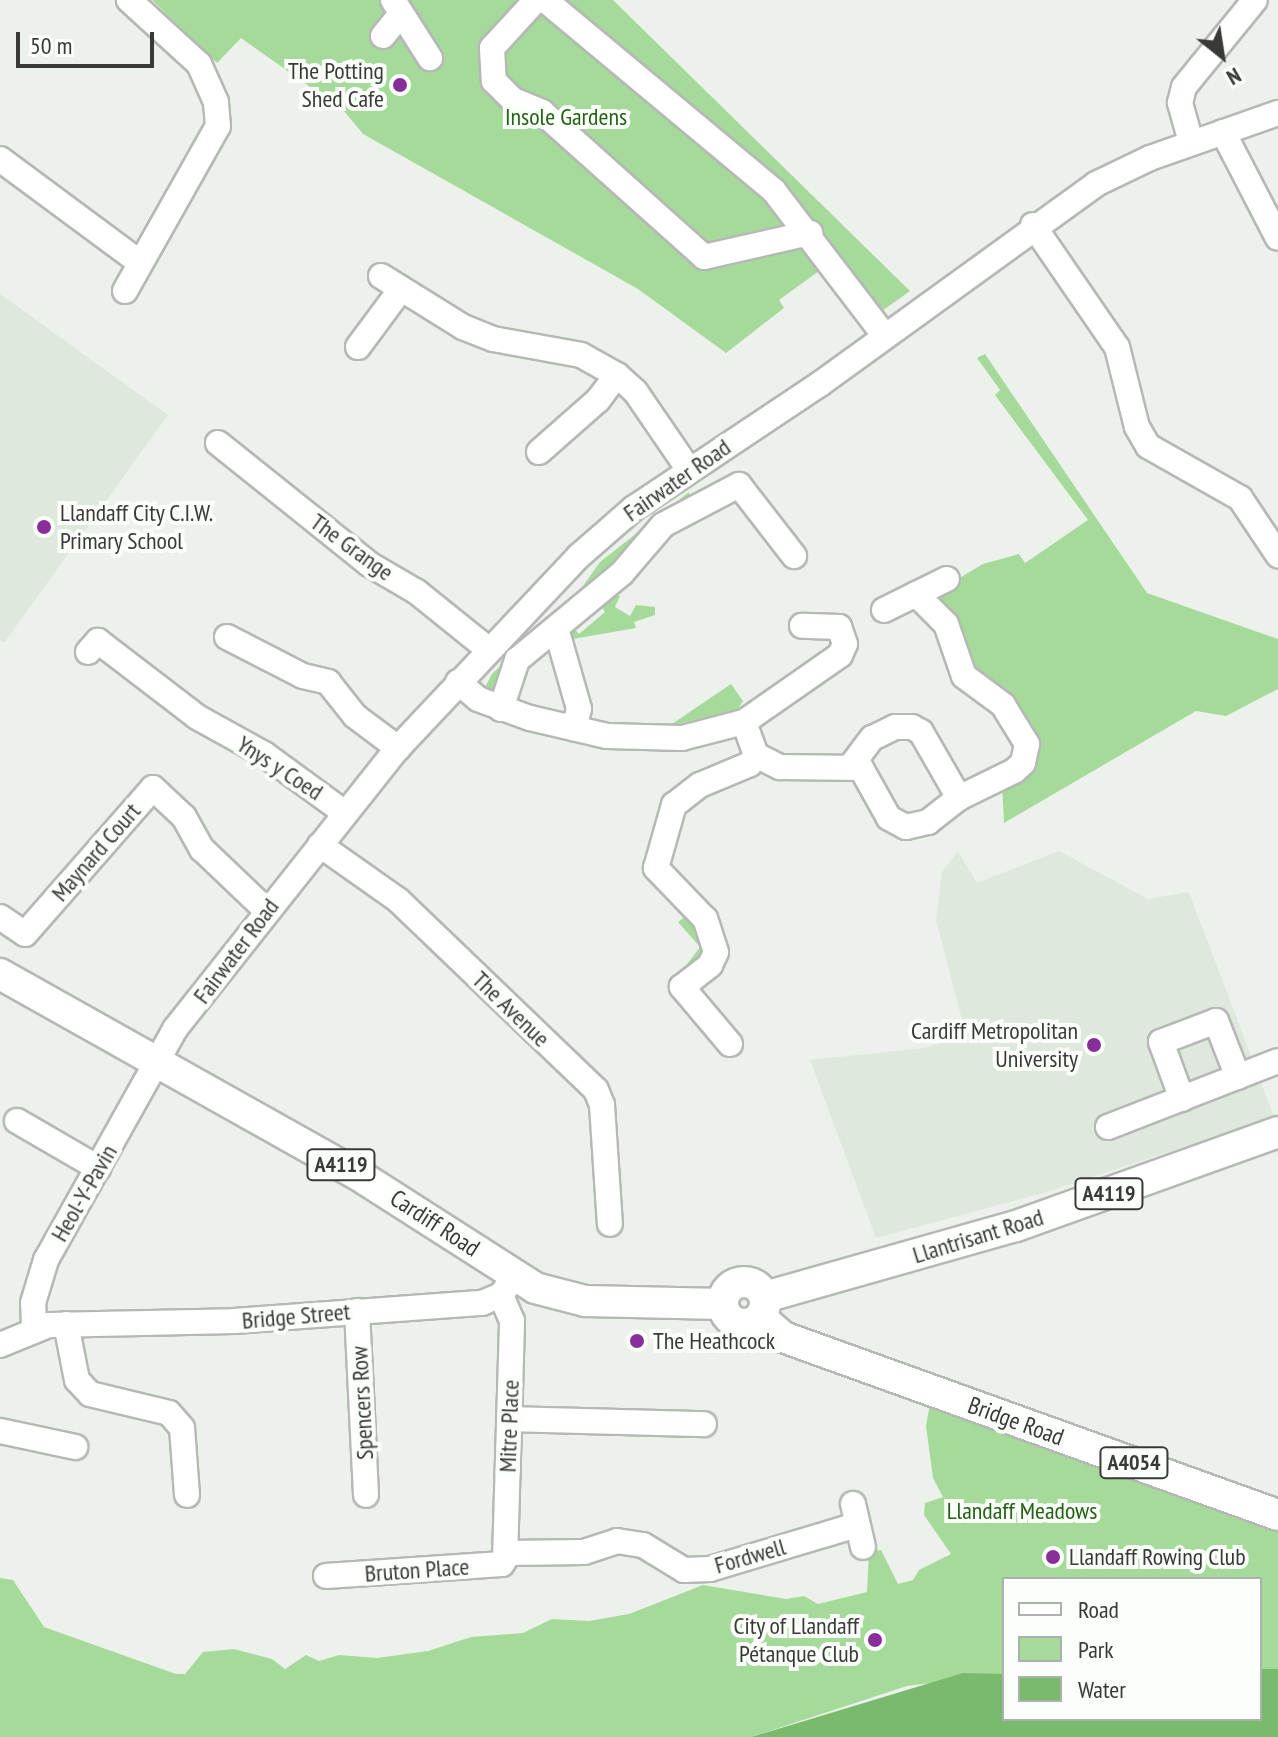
<!DOCTYPE html>
<meta charset="utf-8">
<style>
body{margin:0}
#map{position:relative;width:1278px;height:1737px;overflow:hidden;background:#edf1ec;font-family:"PT Sans Narrow",sans-serif}
div>[style]{position:absolute}
[style*='--x']{left:calc(var(--x)*1px);top:calc(var(--y)*1px);width:calc(var(--w)*1px);rotate:calc(var(--a)*1deg)}
.built>*{inset:0;background:#dee8dc}
.green>*{inset:0;background:#a6da9b}
.water>*{inset:0;background:#7aba6d}
.roads{filter:drop-shadow(2px 0 #b5b9b4) drop-shadow(-2px 0 #b5b9b4) drop-shadow(0 2px #b5b9b4) drop-shadow(0 -2px #b5b9b4)}
.minor>*{height:24px;margin:-12px;padding:0 12px;transform-origin:12px;border-radius:12px;background:#fff}
.major>*{height:30px;margin:-15px;padding:0 15px;transform-origin:15px;border-radius:15px;background:#fff}
.major>.ring{margin:-15px;padding:0;box-sizing:content-box;background:none;border:30px solid #fff;border-radius:50%}
.dots>*{width:22px;height:22px;translate:-50% -50%;box-sizing:border-box;border:4px solid #fafff9;border-radius:50%}
span{translate:-50% -50%;white-space:nowrap;text-align:center;line-height:1.15;-webkit-text-stroke:8px #fafff9;paint-order:stroke}
.shield-label span{padding:2px 6px;background:#fafff9;border:2px solid;border-radius:6px;-webkit-text-stroke-width:0}
.shield-label{font-size:22px;color:#393a38;font-weight:700}
.poi-label{font-size:24px;color:#393a38}
.right{translate:-100% -50%;text-align:right}
.left{translate:0 -50%;text-align:left}
.park-label{font-size:24px;color:#246115}
.street-label{font-size:24px;color:#393a38}
.legend{position:absolute;left:1002px;top:1577px;width:260px;height:144px;box-sizing:border-box;background:#fafff9;border:2px solid #adb0ac;margin:0;padding:10px 14px;list-style:none;font-size:24px;color:#393a38}
.legend li{display:flex;align-items:center;gap:16px;height:40px}
.legend b{width:40px;border:2px solid #adb0ac}
.north{position:absolute;left:1182px;top:16px;width:80px;height:80px;-webkit-text-stroke:6px #fafff9;paint-order:stroke;rotate:150deg;font-size:22px;font-weight:700;line-height:32px;text-align:center;color:#393a38}
.north::after{content:'';display:block;margin:auto;width:28px;height:36px;background:#393a38;clip-path:polygon(50% 0,100% 100%,50% 72%,0 100%)}
.scale{position:absolute;left:16px;top:32px;width:138px;height:36px;box-sizing:border-box;border:4px solid #393a38;border-top:0;padding-left:10px;font-size:24px;line-height:28px;white-space:nowrap;color:#393a38;-webkit-text-stroke:6px #fafff9;paint-order:stroke}
</style>
<div id="map">
<div class="built">
<i style="clip-path:polygon(0 294px,168px 415px,4px 643px,0 640px)"></i>
<i style="clip-path:polygon(958px 851px,977px 883px,1059px 851px,1148px 899px,1189px 892px,1274px 1117px,1047px 1192px,876px 1238px,810px 1060px,924px 1048px,966px 1035px,936px 920px,942px 872px)"></i>
</div>
<div class="green">
<i style="clip-path:polygon(152px 0,613px 0,910px 291px,865px 323px,826px 266px,779px 300px,784px 308px,726px 353px,638px 289px,363px 134px,344px 111px,241px 38px,217px 63px)"></i>
<i style="clip-path:polygon(985px 354px,1147px 593px,1278px 639px,1278px 689px,1226px 716px,1196px 711px,1004px 823px,1002px 784px,1038px 757px,1040px 738px,1020px 709px,978px 681px,935px 605px,936px 592px,983px 564px,1019px 554px,1025px 563px,1088px 520px,995px 395px,1000px 390px,977px 358px)"></i>
<i style="clip-path:polygon(689px 492px,690px 506px,498px 694px,482px 693px,492px 674px,578px 593px,600px 562px)"></i>
<i style="clip-path:polygon(614px 594px,620px 596px,615px 607px,630px 616px,636px 605px,655px 607px,655px 615px,634px 622px,636px 628px,573px 639px,570px 624px,579px 634px,605px 612px,598px 601px)"></i>
<i style="clip-path:polygon(731px 684px,743px 701px,737px 710px,669px 726px)"></i>
<i style="clip-path:polygon(689px 914px,706px 941px,702px 955px,682px 971px,700px 947px,678px 922px)"></i>
<i style="clip-path:polygon(930px 1404px,1059px 1443px,1066px 1455px,1278px 1532px,1278px 1692px,1260px 1706px,1260px 1579px,1004px 1579px,1004px 1674px,907px 1686px,751px 1737px,0 1737px,0 1578px,13px 1580px,44px 1627px,176px 1674px,185px 1674px,203px 1652px,234px 1649px,272px 1659px,285px 1669px,306px 1655px,319px 1661px,339px 1655px,377px 1658px,428px 1651px,471px 1637px,523px 1633px,552px 1619px,589px 1621px,629px 1614px,703px 1585px,786px 1599px,804px 1596px,818px 1604px,867px 1592px,869px 1552px,881px 1550px,898px 1584px,913px 1580px,919px 1570px,951px 1554px,924px 1515px,925px 1503px,943px 1497px,933px 1478px,926px 1426px)"></i>
</div>
<div class="water">
<i style="clip-path:polygon(1260px 1669px,1278px 1669px,1278px 1737px,751px 1737px,963px 1673px,1004px 1674px,1004px 1719px,1260px 1719px)"></i>
</div>
<div class="roads">
<div class="minor">
<i style="--x:393;--y:0;--w:69;--a:57.5"></i>
<i style="--x:536;--y:0;--w:65;--a:132.5"></i>
<i style="--x:492;--y:48;--w:33;--a:87"></i>
<i style="--x:494;--y:81;--w:27;--a:45"></i>
<i style="--x:513;--y:100;--w:31;--a:22"></i>
<i style="--x:542;--y:112;--w:217;--a:41.8"></i>
<i style="--x:704;--y:257;--w:109;--a:-12.8"></i>
<i style="--x:545;--y:0;--w:298;--a:39.8"></i>
<i style="--x:774;--y:191;--w:181;--a:52.6"></i>
<i style="--x:383;--y:36;--w:28;--a:-51"></i>
<i style="--x:1223;--y:132;--w:119;--a:62.6"></i>
<i style="--x:1191;--y:142;--w:41;--a:-105.8"></i>
<i style="--x:1180;--y:103;--w:16;--a:-76"></i>
<i style="--x:1184;--y:87;--w:112;--a:-50.8"></i>
<i style="--x:0;--y:159;--w:172;--a:36.5"></i>
<i style="--x:1033;--y:225;--w:148;--a:55.5"></i>
<i style="--x:1117;--y:347;--w:82;--a:76"></i>
<i style="--x:1137;--y:427;--w:22;--a:60"></i>
<i style="--x:1148;--y:446;--w:106;--a:29.5"></i>
<i style="--x:1240;--y:498;--w:69;--a:56.3"></i>
<i style="--x:381;--y:276;--w:97;--a:31.9"></i>
<i style="--x:463;--y:327;--w:32;--a:22"></i>
<i style="--x:493;--y:339;--w:89;--a:10.3"></i>
<i style="--x:581;--y:355;--w:41;--a:29.1"></i>
<i style="--x:617;--y:375;--w:24;--a:42"></i>
<i style="--x:635;--y:391;--w:96;--a:55.6"></i>
<i style="--x:125;--y:291;--w:189;--a:-60.6"></i>
<i style="--x:218;--y:126;--w:24;--a:-95"></i>
<i style="--x:216;--y:102;--w:42;--a:-114.1"></i>
<i style="--x:199;--y:64;--w:95;--a:-137.6"></i>
<i style="--x:358;--y:347;--w:72;--a:-53.4"></i>
<i style="--x:218;--y:443;--w:193;--a:38.7"></i>
<i style="--x:369;--y:564;--w:56;--a:30.3"></i>
<i style="--x:417;--y:592;--w:91;--a:38.8"></i>
<i style="--x:539;--y:452;--w:79;--a:-41.4"></i>
<i style="--x:598;--y:400;--w:31;--a:-53"></i>
<i style="--x:916;--y:594;--w:42;--a:45"></i>
<i style="--x:946;--y:624;--w:55;--a:70.9"></i>
<i style="--x:964;--y:676;--w:49;--a:36.6"></i>
<i style="--x:1003;--y:705;--w:46;--a:58.4"></i>
<i style="--x:1027;--y:744;--w:19;--a:102"></i>
<i style="--x:1023;--y:763;--w:12;--a:138"></i>
<i style="--x:1014;--y:771;--w:61;--a:153.9"></i>
<i style="--x:884;--y:610;--w:70;--a:-26.2"></i>
<i style="--x:556;--y:628;--w:84;--a:74.1"></i>
<i style="--x:579;--y:709;--w:20;--a:105"></i>
<i style="--x:227;--y:637;--w:85;--a:27.2"></i>
<i style="--x:303;--y:676;--w:26;--a:13"></i>
<i style="--x:328;--y:682;--w:43;--a:51.5"></i>
<i style="--x:355;--y:716;--w:54;--a:36.7"></i>
<i style="--x:88;--y:652;--w:15;--a:-48"></i>
<i style="--x:98;--y:641;--w:125;--a:37.5"></i>
<i style="--x:197;--y:717;--w:77;--a:28.9"></i>
<i style="--x:264;--y:754;--w:100;--a:36.1"></i>
<i style="--x:458;--y:682;--w:26;--a:40"></i>
<i style="--x:478;--y:699;--w:55;--a:20.1"></i>
<i style="--x:530;--y:718;--w:79;--a:13.2"></i>
<i style="--x:607;--y:736;--w:75;--a:1.5"></i>
<i style="--x:682;--y:738;--w:64;--a:-14.5"></i>
<i style="--x:744;--y:722;--w:117;--a:-34.9"></i>
<i style="--x:840;--y:655;--w:12;--a:-66"></i>
<i style="--x:845;--y:644;--w:18;--a:-109"></i>
<i style="--x:839;--y:627;--w:37;--a:-178"></i>
<i style="--x:501;--y:709;--w:52;--a:-71.9"></i>
<i style="--x:517;--y:660;--w:136;--a:-39.6"></i>
<i style="--x:622;--y:573;--w:63;--a:-49.5"></i>
<i style="--x:663;--y:525;--w:86;--a:-27.8"></i>
<i style="--x:739;--y:485;--w:90;--a:52.2"></i>
<i style="--x:756;--y:755;--w:27;--a:27"></i>
<i style="--x:780;--y:767;--w:81;--a:0.7"></i>
<i style="--x:861;--y:768;--w:57;--a:60.8"></i>
<i style="--x:889;--y:818;--w:19;--a:28"></i>
<i style="--x:906;--y:827;--w:23;--a:-13"></i>
<i style="--x:928;--y:822;--w:39;--a:-38"></i>
<i style="--x:959;--y:798;--w:76;--a:-119.9"></i>
<i style="--x:921;--y:732;--w:10;--a:-151"></i>
<i style="--x:912;--y:727;--w:17;--a:180"></i>
<i style="--x:895;--y:727;--w:25;--a:154"></i>
<i style="--x:872;--y:738;--w:34;--a:127"></i>
<i style="--x:320;--y:845;--w:95;--a:35.2"></i>
<i style="--x:398;--y:900;--w:274;--a:43.8"></i>
<i style="--x:596;--y:1090;--w:16;--a:68"></i>
<i style="--x:602;--y:1105;--w:119;--a:86.2"></i>
<i style="--x:0;--y:917;--w:30;--a:34"></i>
<i style="--x:25;--y:934;--w:194;--a:-48.8"></i>
<i style="--x:153;--y:788;--w:42;--a:43.1"></i>
<i style="--x:184;--y:817;--w:37;--a:61"></i>
<i style="--x:202;--y:849;--w:88;--a:43.6"></i>
<i style="--x:730;--y:1044;--w:75;--a:-130.1"></i>
<i style="--x:682;--y:987;--w:36;--a:-38"></i>
<i style="--x:710;--y:965;--w:14;--a:-65"></i>
<i style="--x:716;--y:952;--w:35;--a:-108"></i>
<i style="--x:705;--y:919;--w:71;--a:-133.9"></i>
<i style="--x:656;--y:868;--w:66;--a:-74.1"></i>
<i style="--x:674;--y:805;--w:33;--a:-38"></i>
<i style="--x:700;--y:785;--w:54;--a:-22.8"></i>
<i style="--x:750;--y:764;--w:11;--a:-56"></i>
<i style="--x:756;--y:755;--w:35;--a:-110"></i>
<i style="--x:1182;--y:1099;--w:61;--a:-110.2"></i>
<i style="--x:1161;--y:1042;--w:59;--a:-20.9"></i>
<i style="--x:1216;--y:1021;--w:60;--a:68.6"></i>
<i style="--x:17;--y:1121;--w:94;--a:30.1"></i>
<i style="--x:1108;--y:1127;--w:182;--a:-21.2"></i>
<i style="--x:357;--y:1311;--w:184;--a:87.2"></i>
<i style="--x:66;--y:1324;--w:57;--a:78.9"></i>
<i style="--x:77;--y:1380;--w:19;--a:47"></i>
<i style="--x:90;--y:1394;--w:81;--a:13.5"></i>
<i style="--x:169;--y:1413;--w:20;--a:49"></i>
<i style="--x:182;--y:1428;--w:67;--a:85.7"></i>
<i style="--x:34;--y:1327;--w:24;--a:-92"></i>
<i style="--x:33;--y:1303;--w:45;--a:-73.2"></i>
<i style="--x:46;--y:1260;--w:265;--a:-60.8"></i>
<i style="--x:175;--y:1029;--w:359;--a:-51.6"></i>
<i style="--x:398;--y:748;--w:264;--a:-46.7"></i>
<i style="--x:579;--y:556;--w:73;--a:-41.1"></i>
<i style="--x:634;--y:508;--w:224;--a:-33.7"></i>
<i style="--x:820;--y:384;--w:341;--a:-35.9"></i>
<i style="--x:1096;--y:184;--w:60;--a:-25.7"></i>
<i style="--x:1150;--y:158;--w:136;--a:-19.4"></i>
<i style="--x:0;--y:1345;--w:53;--a:-22.2"></i>
<i style="--x:49;--y:1325;--w:185;--a:-1.2"></i>
<i style="--x:234;--y:1321;--w:249;--a:-4.2"></i>
<i style="--x:482;--y:1303;--w:21;--a:-23"></i>
<i style="--x:501;--y:1295;--w:24;--a:-54"></i>
<i style="--x:509;--y:1419;--w:195;--a:1.5"></i>
<i style="--x:0;--y:1431;--w:77;--a:12"></i>
<i style="--x:853;--y:1504;--w:44;--a:76.9"></i>
<i style="--x:506;--y:1553;--w:78;--a:-0.7"></i>
<i style="--x:584;--y:1552;--w:35;--a:-18"></i>
<i style="--x:617;--y:1541;--w:26;--a:9"></i>
<i style="--x:643;--y:1545;--w:48;--a:31.4"></i>
<i style="--x:684;--y:1570;--w:26;--a:-2"></i>
<i style="--x:710;--y:1569;--w:153;--a:-16.7"></i>
<i style="--x:326;--y:1576;--w:176;--a:-3.9"></i>
<i style="--x:502;--y:1564;--w:6;--a:-59"></i>
<i style="--x:505;--y:1559;--w:238;--a:-88.3"></i>
<i style="--x:512;--y:1321;--w:28;--a:-113"></i>
</div>
<div class="major">
<i style="--x:0;--y:974;--w:409;--a:29.3"></i>
<i style="--x:357;--y:1174;--w:211;--a:32.6"></i>
<i style="--x:535;--y:1288;--w:52;--a:14.6"></i>
<i style="--x:585;--y:1301;--w:138;--a:1.2"></i>
<i class="ring" style="left:723px;top:1282px;width:12px;height:12px"></i>
<i style="--x:765;--y:1297;--w:261;--a:-15.8"></i>
<i style="--x:1016;--y:1226;--w:278;--a:-19.7"></i>
<i style="--x:760;--y:1317;--w:30;--a:41"></i>
<i style="--x:783;--y:1337;--w:526;--a:19.78"></i>
</div>
</div>
<div class="dots">
<i style="left:400px;top:85px;background:#872e9a"></i>
<i style="left:44px;top:527px;background:#872e9a"></i>
<i style="left:1094px;top:1045px;background:#872e9a"></i>
<i style="left:637px;top:1341px;background:#872e9a"></i>
<i style="left:1053px;top:1557px;background:#872e9a"></i>
<i style="left:875px;top:1640px;background:#872e9a"></i>
</div>
<div class="shield-label">
<span style="left:341px;top:1165px">A4119</span>
<span style="left:1109px;top:1194px">A4119</span>
<span style="left:1134px;top:1463px">A4054</span>
</div>
<div class="poi-label">
<span class="right" style="left:384px;top:85px">The Potting<br>Shed Cafe</span>
<span class="left" style="left:60px;top:527px">Llandaff City C.I.W.<br>Primary School</span>
<span class="right" style="left:1078px;top:1045px">Cardiff Metropolitan<br>University</span>
<span class="left" style="left:653px;top:1341px">The Heathcock</span>
<span class="left" style="left:1069px;top:1557px">Llandaff Rowing Club</span>
<span class="right" style="left:859px;top:1640px">City of Llandaff<br>Pétanque Club</span>
</div>
<div class="park-label">
<span style="left:566px;top:117px">Insole Gardens</span>
<span style="left:1022px;top:1511px">Llandaff Meadows</span>
</div>
<div class="street-label">
<span style="left:677px;top:480px;rotate:-35deg">Fairwater Road</span>
<span style="left:352px;top:547px;rotate:36deg">The Grange</span>
<span style="left:280px;top:768px;rotate:33deg">Ynys y Coed</span>
<span style="left:96px;top:852px;rotate:-49deg">Maynard Court</span>
<span style="left:236px;top:951px;rotate:-53deg">Fairwater Road</span>
<span style="left:511px;top:1009px;rotate:44deg">The Avenue</span>
<span style="left:84px;top:1193px;rotate:-60deg">Heol-Y-Pavin</span>
<span style="left:435px;top:1223px;rotate:33deg">Cardiff Road</span>
<span style="left:978px;top:1236px;rotate:-17deg">Llantrisant Road</span>
<span style="left:296px;top:1316px;rotate:-5deg">Bridge Street</span>
<span style="left:362px;top:1403px;rotate:-93deg">Spencers Row</span>
<span style="left:1016px;top:1421px;rotate:20deg">Bridge Road</span>
<span style="left:509px;top:1426px;rotate:-88deg">Mitre Place</span>
<span style="left:750px;top:1556px;rotate:-16deg">Fordwell</span>
<span style="left:417px;top:1570px;rotate:-4deg">Bruton Place</span>
</div>
<ul class="legend">
<li><b style="height:10px;background:#fff"></b>Road</li>
<li><b style="height:22px;background:#a6da9b"></b>Park</li>
<li><b style="height:22px;background:#7aba6d"></b>Water</li>
</ul>
<div class="north">N</div>
<div class="scale">50 m</div>
</div>
